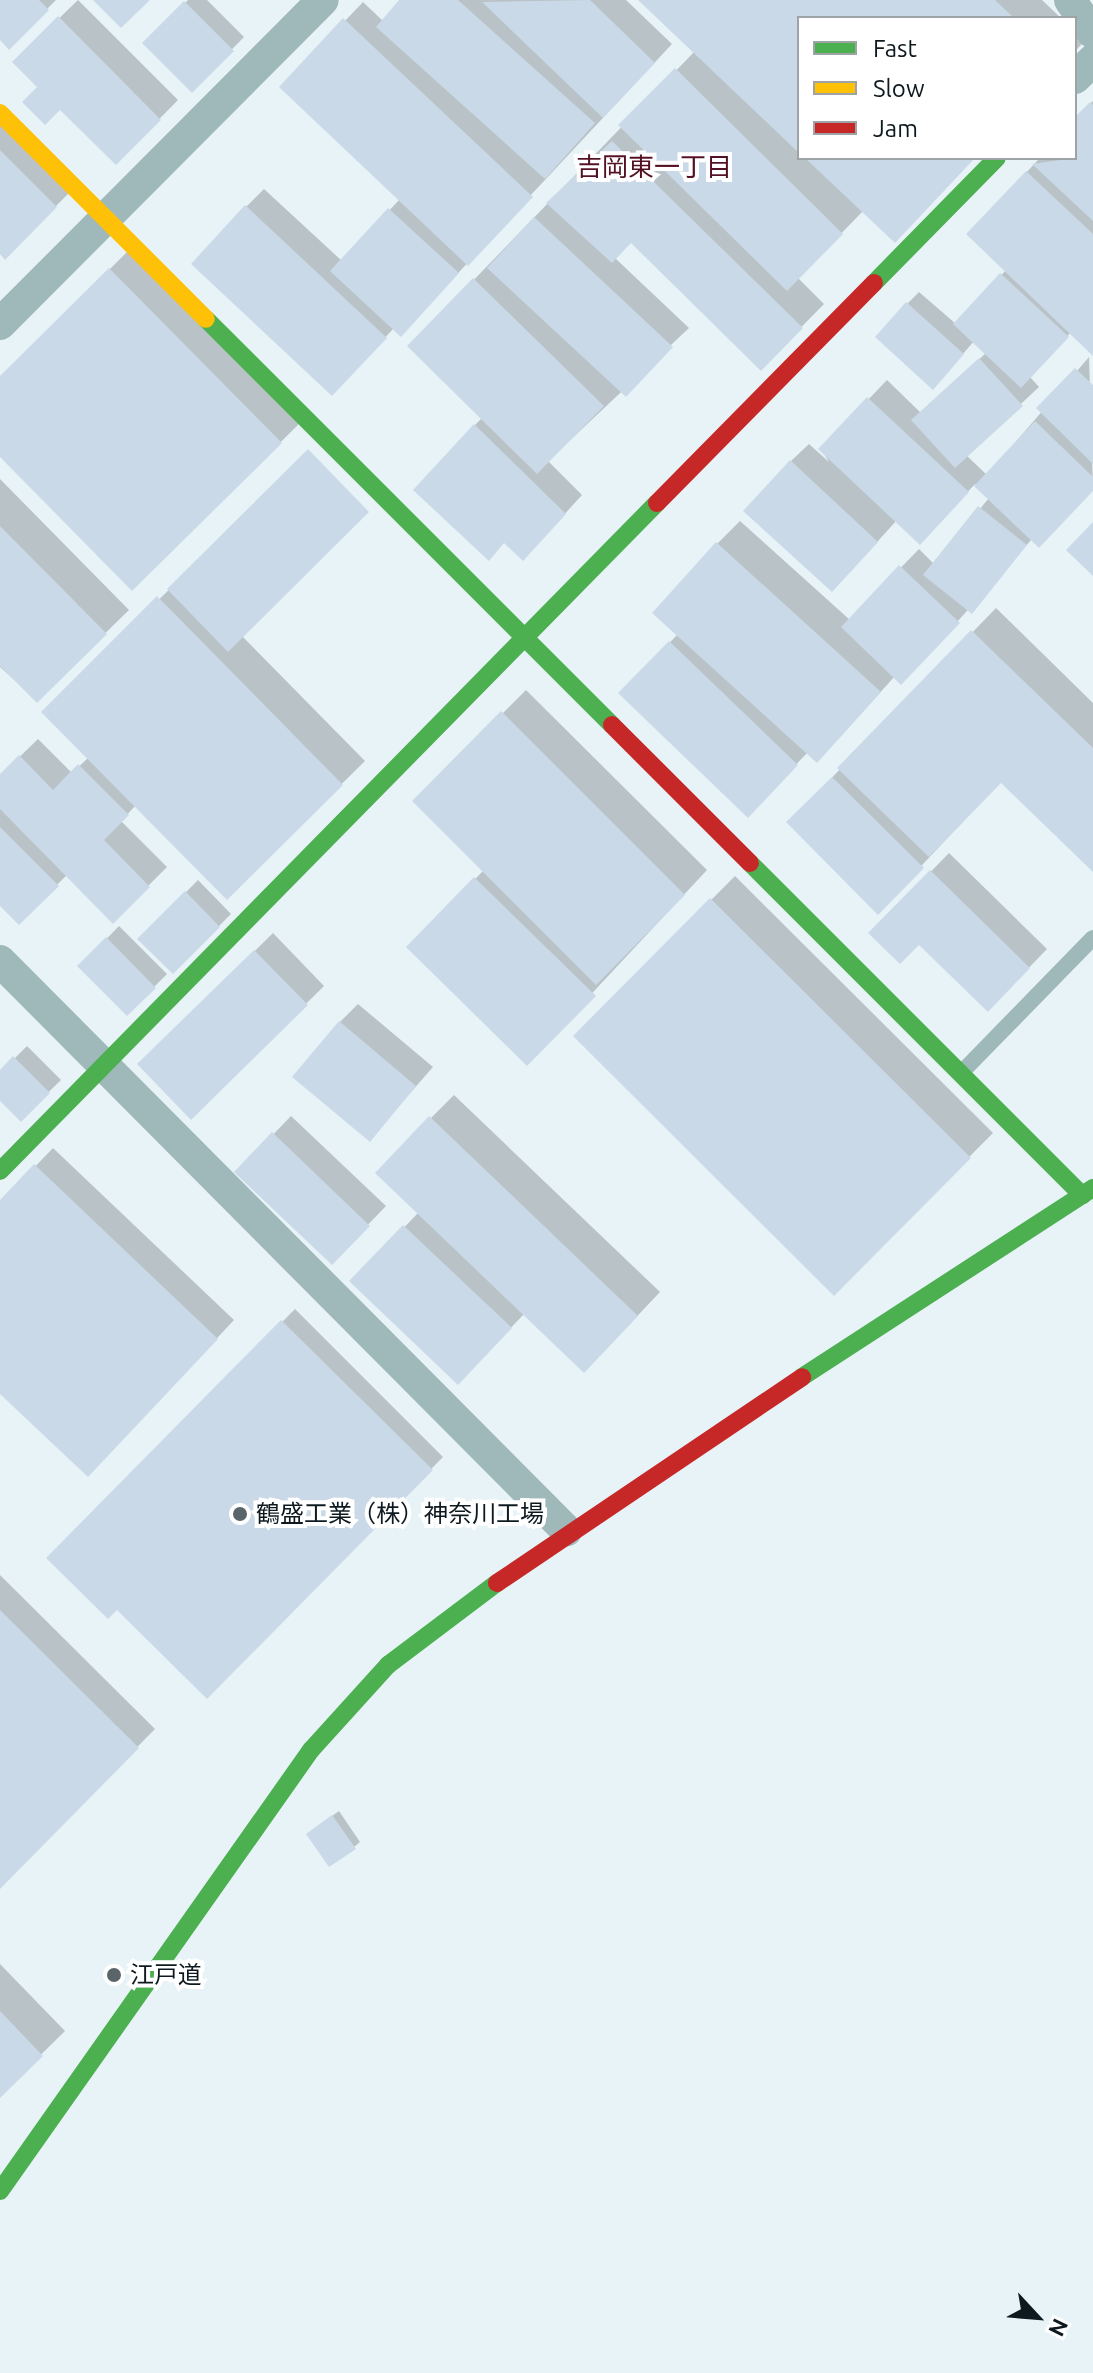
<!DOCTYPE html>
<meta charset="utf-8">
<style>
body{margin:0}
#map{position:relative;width:1093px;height:2373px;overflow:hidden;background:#e8f3f8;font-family:Ubuntu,"Noto Sans JP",sans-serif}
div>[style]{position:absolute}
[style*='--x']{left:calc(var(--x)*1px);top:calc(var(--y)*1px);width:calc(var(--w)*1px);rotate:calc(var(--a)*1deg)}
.shadow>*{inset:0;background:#0003}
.building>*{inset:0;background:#cad9e7}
.lane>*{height:16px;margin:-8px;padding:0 8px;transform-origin:8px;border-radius:8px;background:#9fb8b9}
.street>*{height:32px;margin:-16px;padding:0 16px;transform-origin:16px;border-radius:16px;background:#9fb8b9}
.fast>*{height:18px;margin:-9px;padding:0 9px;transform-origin:9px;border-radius:9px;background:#4caf50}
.slow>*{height:18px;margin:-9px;padding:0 9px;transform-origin:9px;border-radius:9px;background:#ffc107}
.jam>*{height:18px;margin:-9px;padding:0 9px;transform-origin:9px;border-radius:9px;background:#c62828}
.dots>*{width:22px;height:22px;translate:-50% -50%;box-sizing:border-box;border:4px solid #fff;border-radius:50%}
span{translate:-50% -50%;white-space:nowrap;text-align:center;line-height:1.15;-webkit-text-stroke:8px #fff;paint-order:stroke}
.poi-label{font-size:24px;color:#0d191e}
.left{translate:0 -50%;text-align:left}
.neighbourhood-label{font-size:26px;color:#551124}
.legend{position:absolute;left:797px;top:16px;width:280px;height:144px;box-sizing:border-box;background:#fff;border:2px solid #9ea3a5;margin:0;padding:10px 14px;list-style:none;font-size:24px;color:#0d191e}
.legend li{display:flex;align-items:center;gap:16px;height:40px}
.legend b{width:40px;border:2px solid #9ea3a5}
.north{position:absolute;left:997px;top:2277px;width:80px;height:80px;-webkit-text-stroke:6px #fff;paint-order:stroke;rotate:116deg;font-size:22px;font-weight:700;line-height:32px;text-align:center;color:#0d191e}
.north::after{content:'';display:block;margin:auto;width:28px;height:36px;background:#0d191e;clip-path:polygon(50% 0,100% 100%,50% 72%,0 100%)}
</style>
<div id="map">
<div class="shadow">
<i style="clip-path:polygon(0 0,56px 0,9px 47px,0 38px)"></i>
<i style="clip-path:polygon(78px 0,178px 100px,116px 163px,14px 62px)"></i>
<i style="clip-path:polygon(188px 0,207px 0,244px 37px,192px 90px,145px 43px)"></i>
<i style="clip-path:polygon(402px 0,626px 0,672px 44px,418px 316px,394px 328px,350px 375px,246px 207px,264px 189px,342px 261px,400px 199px,282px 87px,363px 2px,383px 21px)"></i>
<i style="clip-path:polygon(641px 0,1042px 0,1061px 18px,799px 18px,799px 158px,974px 158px,863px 211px,798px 278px,824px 304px,761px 368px,632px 241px,615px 258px,689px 328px,548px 461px,582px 495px,541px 540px,475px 425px,483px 417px,410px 346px,695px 51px)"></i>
<i style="clip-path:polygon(1075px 31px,1085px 41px,1075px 51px)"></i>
<i style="clip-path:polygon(1093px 101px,1093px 353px,1071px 332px,1030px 377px,1039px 387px,966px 455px,987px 475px,1089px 357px,1093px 489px,1032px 539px,919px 664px,895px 676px,840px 737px,808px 752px,765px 797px,621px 693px,678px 634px,717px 544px,740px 521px,850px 620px,919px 549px,934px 564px,989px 498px,975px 484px,938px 524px,897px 520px,850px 572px,791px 461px,809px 444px,829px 462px,821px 449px,887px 380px,921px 413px,986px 353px,974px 341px,945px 375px,907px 304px,919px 292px,956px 324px,1006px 270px,968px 234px,1040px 158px,1075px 158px,1075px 120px)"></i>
<i style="clip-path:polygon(0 104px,79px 183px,5px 257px,0 251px)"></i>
<i style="clip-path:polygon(133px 246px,304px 419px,132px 589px,0 455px,0 379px)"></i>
<i style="clip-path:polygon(0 479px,129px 610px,37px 700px,0 667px)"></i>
<i style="clip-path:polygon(183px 576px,365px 761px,227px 897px,136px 805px,121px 821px,167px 867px,113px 921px,67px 875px,19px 922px,0 903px,0 776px,38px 739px,72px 773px,89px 757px,44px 712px)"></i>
<i style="clip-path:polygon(996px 608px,1093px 703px,1093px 869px,1001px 781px,878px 912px,789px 822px)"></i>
<i style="clip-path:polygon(526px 690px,707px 870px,527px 1063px,408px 947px,484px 870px,415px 801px)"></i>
<i style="clip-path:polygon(949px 853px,1047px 949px,988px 1010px,919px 942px,871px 933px)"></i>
<i style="clip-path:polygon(735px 876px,993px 1133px,834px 1293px,576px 1036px)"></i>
<i style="clip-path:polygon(198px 880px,231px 914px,173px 972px,140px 939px)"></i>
<i style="clip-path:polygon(119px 926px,167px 974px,127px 1014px,80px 966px)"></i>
<i style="clip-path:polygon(273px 933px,324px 986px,192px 1117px,140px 1064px)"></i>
<i style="clip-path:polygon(358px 1004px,433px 1067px,370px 1139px,340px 1022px)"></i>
<i style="clip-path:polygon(27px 1046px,61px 1080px,21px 1119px,0 1098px,0 1073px)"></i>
<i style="clip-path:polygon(454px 1095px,660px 1292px,608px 1347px,525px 1313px,476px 1364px,352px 1281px,419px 1212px,431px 1118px)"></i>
<i style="clip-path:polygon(291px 1116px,386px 1206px,332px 1262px,237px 1172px)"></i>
<i style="clip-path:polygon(53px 1148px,234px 1320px,106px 1457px,0 1391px,0 1203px)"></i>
<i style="clip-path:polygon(295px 1309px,443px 1457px,207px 1696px,117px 1607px,49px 1558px)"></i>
<i style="clip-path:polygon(0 1575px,155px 1729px,1px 1885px,0 1884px)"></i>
<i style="clip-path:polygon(339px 1811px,360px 1842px,354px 1847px,314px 1829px)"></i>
<i style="clip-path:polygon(0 1964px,65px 2031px,0 2095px)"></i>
</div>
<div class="building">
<i style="clip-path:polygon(0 0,39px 0,49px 10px,9px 50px,0 40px)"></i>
<i style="clip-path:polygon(93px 0,150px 0,121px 28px)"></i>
<i style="clip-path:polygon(399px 0,458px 0,595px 123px,545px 179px,376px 27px)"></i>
<i style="clip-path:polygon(590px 0,655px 63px,603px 118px,482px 2px)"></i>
<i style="clip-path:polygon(638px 0,995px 0,1014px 18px,799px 18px,799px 153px)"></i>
<i style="clip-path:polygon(184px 1px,234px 51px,192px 93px,142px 43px)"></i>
<i style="clip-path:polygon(58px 16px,161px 120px,116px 165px,60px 110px,45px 125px,22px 102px,37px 87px,12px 62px)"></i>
<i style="clip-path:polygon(343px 18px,533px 197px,468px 266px,279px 87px)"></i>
<i style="clip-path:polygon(675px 68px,843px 234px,787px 291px,618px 125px)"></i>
<i style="clip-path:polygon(1090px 102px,1093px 105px,1093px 221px,1032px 164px,1075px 158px,1075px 117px)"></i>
<i style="clip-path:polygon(612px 141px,803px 328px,761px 371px,631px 243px,612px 263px,546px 203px)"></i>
<i style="clip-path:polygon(0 150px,57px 207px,5px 260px,0 254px)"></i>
<i style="clip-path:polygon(805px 158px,975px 158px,895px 243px)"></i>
<i style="clip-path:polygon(1026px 171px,1093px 234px,1093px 356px,966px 234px)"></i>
<i style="clip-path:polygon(245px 205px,387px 338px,332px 396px,191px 264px)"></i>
<i style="clip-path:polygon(388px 208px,459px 273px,401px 337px,330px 271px)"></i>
<i style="clip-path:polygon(534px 217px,673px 347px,626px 397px,487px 268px)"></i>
<i style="clip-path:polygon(109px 268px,282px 443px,132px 591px,0 457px,0 376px)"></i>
<i style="clip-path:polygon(1000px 273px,1069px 337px,1021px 388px,953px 324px)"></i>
<i style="clip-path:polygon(473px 278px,604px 406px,537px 474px,407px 346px)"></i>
<i style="clip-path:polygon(906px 302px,964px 354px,933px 390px,875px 337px)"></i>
<i style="clip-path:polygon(979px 358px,1023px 406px,955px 468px,911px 420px)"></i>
<i style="clip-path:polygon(1075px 368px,1093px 385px,1093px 464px,1036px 408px)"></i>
<i style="clip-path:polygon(867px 397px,969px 492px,920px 545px,818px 449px)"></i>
<i style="clip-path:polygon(1035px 421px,1093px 477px,1093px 491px,1039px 548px,974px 486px)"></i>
<i style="clip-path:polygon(474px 424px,566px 514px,523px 561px,504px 543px,489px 561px,413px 490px)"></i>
<i style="clip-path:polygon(308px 449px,369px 512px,228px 652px,167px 589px)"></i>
<i style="clip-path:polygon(790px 460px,878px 542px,832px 592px,743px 511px)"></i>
<i style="clip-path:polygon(978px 506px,1027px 545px,972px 614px,923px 575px)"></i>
<i style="clip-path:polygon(1093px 522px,1093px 576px,1066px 550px)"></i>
<i style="clip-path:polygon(0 526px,107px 634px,37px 703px,0 666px)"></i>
<i style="clip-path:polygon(716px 542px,881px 692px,817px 763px,652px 613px)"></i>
<i style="clip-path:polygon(899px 565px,960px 623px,901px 685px,841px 627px)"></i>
<i style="clip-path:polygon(157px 596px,343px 785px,227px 900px,41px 712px)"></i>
<i style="clip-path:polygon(971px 630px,1093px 748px,1093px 872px,1001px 783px,929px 857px,837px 768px)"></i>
<i style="clip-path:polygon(669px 641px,798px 765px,748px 818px,618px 693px)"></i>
<i style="clip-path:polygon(501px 711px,685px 895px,596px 985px,412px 801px)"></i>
<i style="clip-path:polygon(19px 755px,53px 790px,78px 764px,129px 815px,104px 840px,150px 887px,113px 924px,0 809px,0 774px)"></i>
<i style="clip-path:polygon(832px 777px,924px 868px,878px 915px,786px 822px)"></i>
<i style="clip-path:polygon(0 827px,59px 886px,19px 925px,0 906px)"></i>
<i style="clip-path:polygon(930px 870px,1030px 968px,988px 1012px,919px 945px,900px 964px,868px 933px)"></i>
<i style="clip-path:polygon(474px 877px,596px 996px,527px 1066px,406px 947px)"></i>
<i style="clip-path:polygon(185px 891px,220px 927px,173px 974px,137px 939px)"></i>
<i style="clip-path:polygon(710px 898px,971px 1158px,834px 1296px,573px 1036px)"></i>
<i style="clip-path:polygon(106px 937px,156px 988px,127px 1016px,77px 966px)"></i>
<i style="clip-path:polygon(254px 950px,308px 1005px,191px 1120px,137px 1064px)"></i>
<i style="clip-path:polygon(339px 1021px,416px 1086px,370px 1142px,292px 1077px)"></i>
<i style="clip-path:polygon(13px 1056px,50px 1093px,21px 1122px,0 1101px,0 1070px)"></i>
<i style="clip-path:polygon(429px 1116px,638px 1316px,584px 1373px,375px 1173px)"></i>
<i style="clip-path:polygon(272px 1132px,370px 1226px,332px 1265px,234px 1172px)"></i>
<i style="clip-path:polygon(34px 1164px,218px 1339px,88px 1477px,0 1394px,0 1200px)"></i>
<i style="clip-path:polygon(403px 1225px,512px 1328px,458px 1385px,349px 1281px)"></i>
<i style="clip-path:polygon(281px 1320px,433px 1470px,207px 1699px,117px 1610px,108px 1619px,46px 1558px)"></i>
<i style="clip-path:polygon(0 1610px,139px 1748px,0 1889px)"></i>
<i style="clip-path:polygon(332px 1815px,356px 1849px,329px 1867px,306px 1834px)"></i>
<i style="clip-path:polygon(0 2011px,43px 2056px,0 2098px)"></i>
</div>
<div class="lane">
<i style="--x:963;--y:1071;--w:186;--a:-45.7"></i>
</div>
<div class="street">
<i style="--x:1070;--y:0;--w:40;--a:55.1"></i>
<i style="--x:1075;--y:78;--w:25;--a:-45"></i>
<i style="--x:0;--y:324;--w:457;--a:-45.1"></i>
<i style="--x:0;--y:961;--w:803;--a:45.15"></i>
</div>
<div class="fast">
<i style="--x:874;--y:283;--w:175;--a:-45.5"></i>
<i style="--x:206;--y:319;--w:574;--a:45"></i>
<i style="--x:750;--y:863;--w:470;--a:45"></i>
<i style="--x:0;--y:1171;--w:937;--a:-45.48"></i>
<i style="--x:802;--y:1377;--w:347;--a:-33"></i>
<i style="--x:0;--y:2191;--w:540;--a:-54.81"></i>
<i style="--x:311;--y:1750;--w:115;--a:-47.8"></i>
<i style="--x:388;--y:1665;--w:136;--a:-37"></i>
</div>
<div class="slow">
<i style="--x:0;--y:113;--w:291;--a:45"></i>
</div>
<div class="jam">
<i style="--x:657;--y:503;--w:309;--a:-45.4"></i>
<i style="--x:612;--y:725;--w:195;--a:45"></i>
<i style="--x:497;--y:1583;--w:368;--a:-34"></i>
</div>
<div class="dots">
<i style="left:240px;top:1514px;background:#5a656a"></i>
<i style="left:114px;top:1975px;background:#5a656a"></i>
</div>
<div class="poi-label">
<span class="left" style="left:256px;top:1514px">鶴盛工業（株）神奈川工場</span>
<span class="left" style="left:130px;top:1975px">江戸道</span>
</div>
<div class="neighbourhood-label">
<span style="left:654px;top:167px">吉岡東一丁目</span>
</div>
<ul class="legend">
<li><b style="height:10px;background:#4caf50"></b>Fast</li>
<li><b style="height:10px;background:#ffc107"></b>Slow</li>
<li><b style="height:10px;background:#c62828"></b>Jam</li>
</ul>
<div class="north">N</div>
</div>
